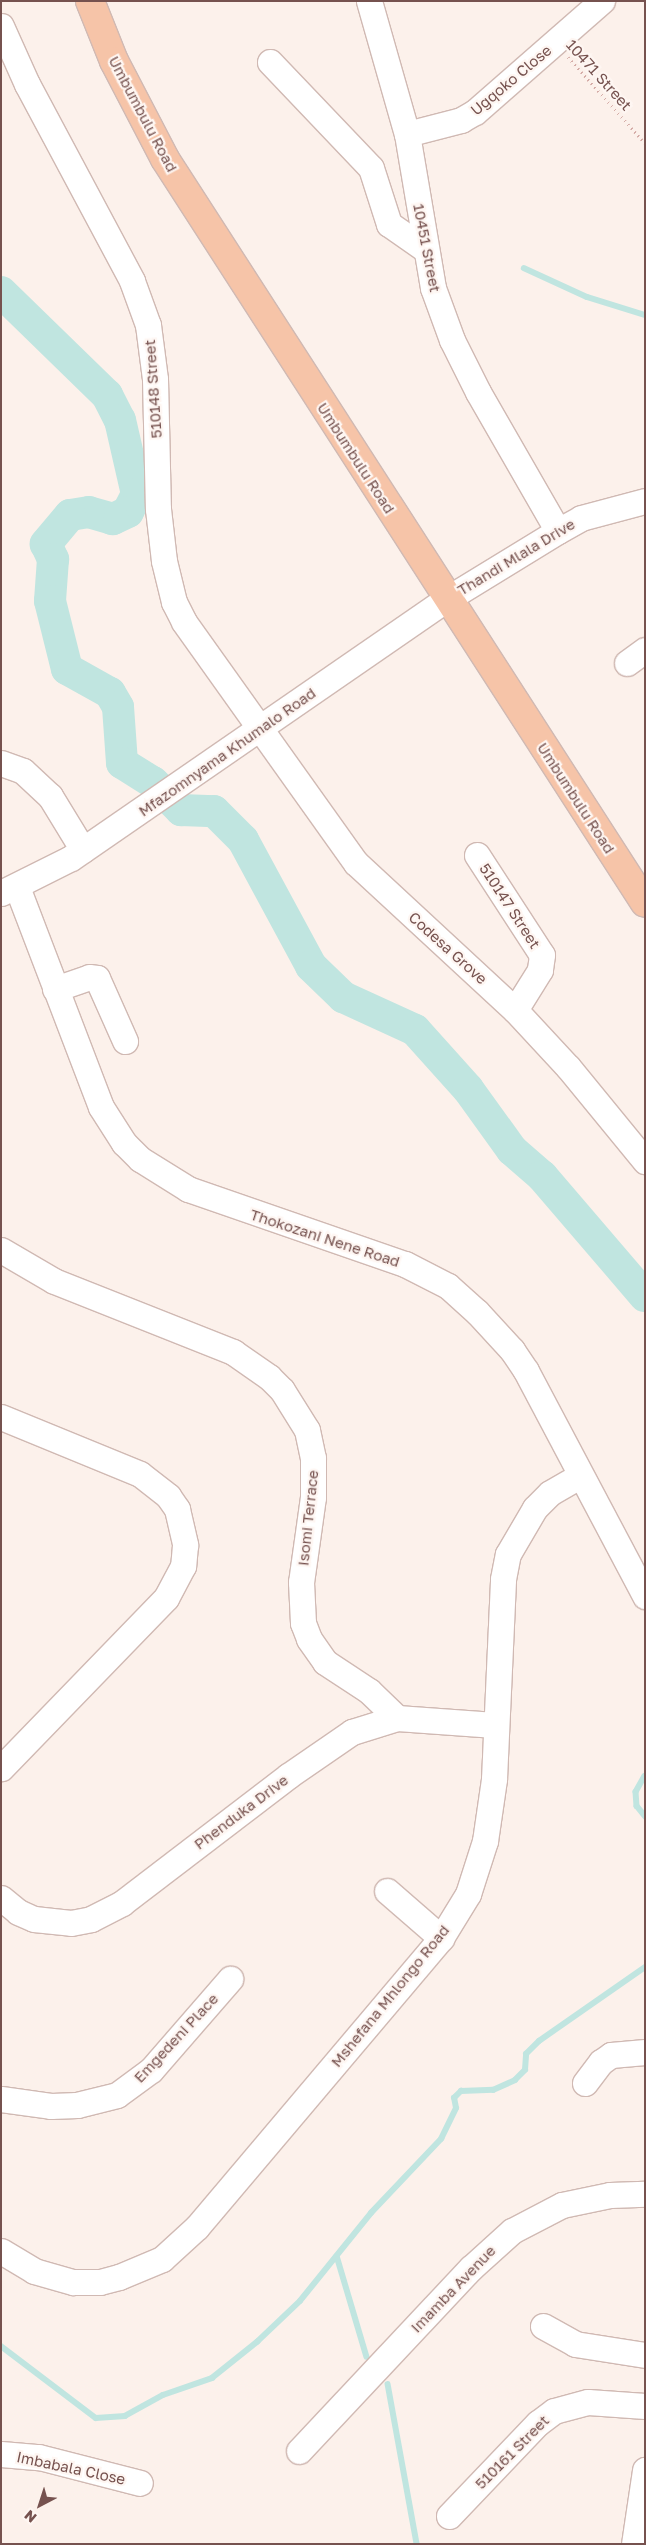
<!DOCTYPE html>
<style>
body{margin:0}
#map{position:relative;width:646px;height:2545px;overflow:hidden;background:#fcf1eb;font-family:"Golos Text",sans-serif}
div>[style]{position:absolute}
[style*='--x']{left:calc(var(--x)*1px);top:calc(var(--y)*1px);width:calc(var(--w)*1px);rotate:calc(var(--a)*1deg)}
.stream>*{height:5.5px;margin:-2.75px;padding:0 2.75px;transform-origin:2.75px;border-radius:2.75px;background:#c0e5e0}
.river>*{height:32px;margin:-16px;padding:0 16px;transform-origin:16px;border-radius:16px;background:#c0e5e0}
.path>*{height:3px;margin-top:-1.5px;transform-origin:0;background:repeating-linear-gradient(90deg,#d5aca7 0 1px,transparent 0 5px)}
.roads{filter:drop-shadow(1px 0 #d0b9b3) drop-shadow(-1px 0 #d0b9b3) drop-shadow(0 1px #d0b9b3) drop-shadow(0 -1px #d0b9b3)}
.minor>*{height:25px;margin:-12.5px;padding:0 12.5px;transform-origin:12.5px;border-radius:12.5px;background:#fff}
.major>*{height:28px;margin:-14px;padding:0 14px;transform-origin:14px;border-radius:14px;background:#f6c4a8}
span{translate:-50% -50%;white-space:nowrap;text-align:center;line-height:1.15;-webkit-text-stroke:4.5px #fef6f2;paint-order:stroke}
.street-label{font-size:15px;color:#76524f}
.frame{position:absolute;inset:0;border:2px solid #76524f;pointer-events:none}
.north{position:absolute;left:15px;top:2480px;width:50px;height:50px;-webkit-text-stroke:4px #fef6f2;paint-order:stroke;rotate:220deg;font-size:14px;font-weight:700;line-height:20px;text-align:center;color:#76524f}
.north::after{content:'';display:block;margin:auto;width:18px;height:22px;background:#76524f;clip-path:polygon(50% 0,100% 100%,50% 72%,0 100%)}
</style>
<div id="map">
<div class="stream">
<i style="--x:524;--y:268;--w:69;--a:24.7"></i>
<i style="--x:587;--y:297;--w:61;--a:17.2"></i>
<i style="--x:645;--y:1776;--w:18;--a:119"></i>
<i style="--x:636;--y:1792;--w:14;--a:86"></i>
<i style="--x:637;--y:1806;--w:13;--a:51"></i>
<i style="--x:337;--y:2256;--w:105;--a:73.5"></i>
<i style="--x:1;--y:2346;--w:119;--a:37.2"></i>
<i style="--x:96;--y:2418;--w:29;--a:-4"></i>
<i style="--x:125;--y:2416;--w:43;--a:-28.9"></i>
<i style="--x:163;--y:2395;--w:52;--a:-19.1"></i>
<i style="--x:212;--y:2378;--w:58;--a:-38.7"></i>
<i style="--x:257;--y:2342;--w:59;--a:-43.6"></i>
<i style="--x:300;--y:2301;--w:113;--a:-51.1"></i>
<i style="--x:371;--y:2213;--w:102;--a:-46.6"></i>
<i style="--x:441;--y:2139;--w:34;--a:-64"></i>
<i style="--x:456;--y:2108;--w:10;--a:-101"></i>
<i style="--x:454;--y:2098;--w:10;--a:-45"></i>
<i style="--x:461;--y:2091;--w:32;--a:-2"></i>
<i style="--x:493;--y:2090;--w:24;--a:-24"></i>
<i style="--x:515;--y:2080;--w:14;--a:-45"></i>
<i style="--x:525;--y:2070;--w:16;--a:-86"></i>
<i style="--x:526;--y:2054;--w:18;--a:-45"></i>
<i style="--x:539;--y:2041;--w:129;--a:-34.9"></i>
<i style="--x:388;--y:2384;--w:163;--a:79.7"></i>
</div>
<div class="river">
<i style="--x:1;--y:292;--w:148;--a:44.2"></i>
<i style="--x:107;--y:395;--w:28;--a:63"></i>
<i style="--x:120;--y:420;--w:76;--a:77.1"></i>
<i style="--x:137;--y:494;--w:20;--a:117"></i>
<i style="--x:128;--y:512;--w:17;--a:155"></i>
<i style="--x:113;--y:519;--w:25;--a:-164"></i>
<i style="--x:89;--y:512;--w:19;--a:171"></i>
<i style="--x:70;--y:515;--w:38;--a:130"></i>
<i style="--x:46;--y:544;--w:17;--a:65"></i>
<i style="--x:53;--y:559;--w:42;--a:94.1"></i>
<i style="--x:50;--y:601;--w:70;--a:76"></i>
<i style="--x:67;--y:669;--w:49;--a:29.2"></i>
<i style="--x:110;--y:693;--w:16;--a:60"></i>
<i style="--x:118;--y:707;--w:56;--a:85.9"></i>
<i style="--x:122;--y:763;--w:36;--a:32"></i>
<i style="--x:153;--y:782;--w:40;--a:45"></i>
<i style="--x:181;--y:810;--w:33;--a:2"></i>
<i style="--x:214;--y:811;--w:41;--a:45"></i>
<i style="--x:243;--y:840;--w:143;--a:61.6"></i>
<i style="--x:311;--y:966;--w:45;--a:44.1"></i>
<i style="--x:343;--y:997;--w:79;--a:24.6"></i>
<i style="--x:415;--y:1030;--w:79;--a:48.1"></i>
<i style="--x:468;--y:1089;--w:75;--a:54.2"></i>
<i style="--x:512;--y:1150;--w:40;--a:41"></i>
<i style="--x:542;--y:1176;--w:158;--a:49.4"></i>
</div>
<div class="path">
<i style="--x:568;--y:57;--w:115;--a:48.2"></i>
</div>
<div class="roads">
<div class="minor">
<i style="--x:369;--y:1;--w:138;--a:74.1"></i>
<i style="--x:407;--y:134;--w:156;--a:80.4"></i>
<i style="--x:433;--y:288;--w:55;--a:69.9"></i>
<i style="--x:452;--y:340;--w:58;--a:63.4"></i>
<i style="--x:478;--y:392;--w:160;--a:60.1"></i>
<i style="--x:1;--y:26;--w:64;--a:65.9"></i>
<i style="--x:27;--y:84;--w:223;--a:61.9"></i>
<i style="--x:132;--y:281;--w:47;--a:70"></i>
<i style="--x:148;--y:325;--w:54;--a:82.6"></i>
<i style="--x:155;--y:379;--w:130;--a:88.7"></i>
<i style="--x:158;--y:509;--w:52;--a:83.4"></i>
<i style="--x:164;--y:561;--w:42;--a:76.3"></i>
<i style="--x:174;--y:602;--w:22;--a:63"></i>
<i style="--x:184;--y:622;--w:296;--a:54.5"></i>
<i style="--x:356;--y:863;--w:217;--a:42.8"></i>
<i style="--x:515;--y:1010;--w:78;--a:47.1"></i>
<i style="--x:568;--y:1067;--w:122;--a:50.7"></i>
<i style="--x:270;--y:62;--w:146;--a:46.4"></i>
<i style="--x:371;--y:168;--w:59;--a:72.2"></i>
<i style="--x:389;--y:224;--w:44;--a:34.8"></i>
<i style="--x:407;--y:134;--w:56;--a:-14.5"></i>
<i style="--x:461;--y:120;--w:16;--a:-30"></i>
<i style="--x:475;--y:112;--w:169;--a:-41.2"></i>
<i style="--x:627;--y:663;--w:22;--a:-36"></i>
<i style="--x:1;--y:763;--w:23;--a:20"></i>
<i style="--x:23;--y:771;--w:37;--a:43"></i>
<i style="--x:50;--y:796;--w:63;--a:58.6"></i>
<i style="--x:477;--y:855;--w:119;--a:57"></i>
<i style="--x:542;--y:955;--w:15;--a:98"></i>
<i style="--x:540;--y:970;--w:47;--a:122"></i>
<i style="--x:17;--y:887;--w:235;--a:69.1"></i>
<i style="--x:101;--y:1107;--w:43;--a:57.4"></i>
<i style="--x:124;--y:1143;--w:23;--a:45"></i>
<i style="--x:140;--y:1159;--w:57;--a:32"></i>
<i style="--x:188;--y:1189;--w:230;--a:19.1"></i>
<i style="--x:405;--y:1264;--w:48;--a:27.1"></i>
<i style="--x:448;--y:1286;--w:39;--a:42"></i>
<i style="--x:477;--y:1312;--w:52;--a:47.4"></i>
<i style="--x:512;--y:1350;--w:25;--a:56"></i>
<i style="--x:526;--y:1371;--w:255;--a:62.1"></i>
<i style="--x:1;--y:893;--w:78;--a:-26.6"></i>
<i style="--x:71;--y:858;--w:457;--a:-34.6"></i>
<i style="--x:447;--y:599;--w:130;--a:-31.5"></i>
<i style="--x:558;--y:531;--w:26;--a:-29"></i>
<i style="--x:581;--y:518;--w:66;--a:-14.9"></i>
<i style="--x:55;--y:989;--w:36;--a:-19"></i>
<i style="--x:89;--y:977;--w:8;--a:7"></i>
<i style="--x:97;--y:978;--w:69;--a:66"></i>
<i style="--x:1;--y:1250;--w:61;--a:30.3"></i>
<i style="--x:54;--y:1281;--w:193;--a:21.6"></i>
<i style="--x:233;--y:1352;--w:44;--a:34.8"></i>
<i style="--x:269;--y:1377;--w:18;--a:45"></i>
<i style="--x:282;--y:1390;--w:47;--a:58"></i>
<i style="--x:307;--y:1430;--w:29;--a:78"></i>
<i style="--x:313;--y:1458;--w:39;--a:90"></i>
<i style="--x:313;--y:1497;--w:86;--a:98"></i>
<i style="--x:301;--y:1582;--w:41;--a:87.2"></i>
<i style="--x:303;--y:1623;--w:17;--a:69"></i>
<i style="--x:309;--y:1639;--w:28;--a:55"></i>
<i style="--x:325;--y:1662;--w:53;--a:33.4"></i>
<i style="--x:369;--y:1691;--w:39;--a:44"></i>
<i style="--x:1;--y:1417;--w:150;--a:22.3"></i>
<i style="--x:140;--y:1474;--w:36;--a:38"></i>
<i style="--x:168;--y:1496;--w:16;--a:55"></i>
<i style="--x:177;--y:1509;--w:37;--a:77"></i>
<i style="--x:185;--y:1545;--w:21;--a:95"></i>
<i style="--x:183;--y:1566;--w:36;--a:118"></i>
<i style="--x:166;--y:1598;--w:237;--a:134.1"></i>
<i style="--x:387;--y:1891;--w:72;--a:41"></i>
<i style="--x:1;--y:1898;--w:22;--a:39"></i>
<i style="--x:18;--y:1912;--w:17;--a:24"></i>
<i style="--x:34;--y:1919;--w:37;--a:6"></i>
<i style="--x:71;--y:1923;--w:20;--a:-11"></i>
<i style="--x:91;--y:1919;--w:35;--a:-27"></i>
<i style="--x:122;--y:1903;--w:209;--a:-37.4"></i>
<i style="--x:288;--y:1776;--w:78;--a:-34.5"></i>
<i style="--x:352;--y:1732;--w:47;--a:-17.3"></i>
<i style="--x:397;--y:1718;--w:98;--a:4.1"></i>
<i style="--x:585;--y:2083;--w:26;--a:-53"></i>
<i style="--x:601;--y:2062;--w:12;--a:-35"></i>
<i style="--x:611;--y:2055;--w:34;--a:-5"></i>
<i style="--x:1;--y:2099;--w:50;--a:8"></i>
<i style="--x:51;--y:2106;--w:26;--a:-2"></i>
<i style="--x:77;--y:2105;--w:41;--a:-14"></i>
<i style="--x:117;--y:2095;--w:42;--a:-36.3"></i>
<i style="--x:151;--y:2070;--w:121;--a:-49"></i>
<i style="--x:1;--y:2251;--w:39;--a:31"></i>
<i style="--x:34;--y:2271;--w:41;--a:15.8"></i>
<i style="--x:73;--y:2282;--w:27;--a:0"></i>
<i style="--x:100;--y:2282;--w:20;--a:-15"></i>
<i style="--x:119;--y:2277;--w:47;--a:-22.7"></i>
<i style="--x:162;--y:2259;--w:47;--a:-42.4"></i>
<i style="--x:197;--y:2227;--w:378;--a:-49.8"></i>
<i style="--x:441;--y:1938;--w:52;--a:-58.5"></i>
<i style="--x:468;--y:1894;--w:56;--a:-72.2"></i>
<i style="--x:485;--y:1841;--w:63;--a:-81.7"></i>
<i style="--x:494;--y:1779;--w:200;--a:-87.4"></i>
<i style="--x:503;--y:1579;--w:25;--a:-79"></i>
<i style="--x:508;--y:1554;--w:53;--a:-59.6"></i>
<i style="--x:535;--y:1508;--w:21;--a:-45"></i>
<i style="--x:550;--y:1493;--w:34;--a:-30"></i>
<i style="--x:543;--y:2326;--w:37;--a:29"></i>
<i style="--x:575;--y:2344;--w:71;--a:8.9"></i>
<i style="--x:299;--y:2451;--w:251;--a:-46.8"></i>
<i style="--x:471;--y:2268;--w:55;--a:-42.1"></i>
<i style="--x:512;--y:2231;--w:56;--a:-27.5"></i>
<i style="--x:562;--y:2205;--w:49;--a:-11.8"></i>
<i style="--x:610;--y:2195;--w:35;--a:-2"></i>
<i style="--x:1;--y:2454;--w:38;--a:5"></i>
<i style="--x:39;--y:2457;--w:104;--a:14.4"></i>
<i style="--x:449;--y:2516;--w:129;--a:-46.3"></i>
<i style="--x:538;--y:2423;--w:20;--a:-37"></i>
<i style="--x:554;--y:2411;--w:35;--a:-15"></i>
<i style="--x:588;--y:2402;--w:57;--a:4"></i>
<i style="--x:634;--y:2544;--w:75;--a:-81.5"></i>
</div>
<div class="major">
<i style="--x:90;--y:1;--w:65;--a:68.2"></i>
<i style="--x:114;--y:61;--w:110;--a:62.5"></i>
<i style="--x:165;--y:159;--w:885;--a:57.17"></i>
</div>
</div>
<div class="street-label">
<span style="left:599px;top:75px;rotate:48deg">10471 Street</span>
<span style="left:511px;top:80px;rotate:-40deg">Ugqoko Close</span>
<span style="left:143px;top:114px;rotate:62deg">Umbumbulu Road</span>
<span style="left:427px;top:248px;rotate:79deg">10451 Street</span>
<span style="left:153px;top:389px;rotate:-94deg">510148 Street</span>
<span style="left:356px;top:458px;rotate:57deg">Umbumbulu Road</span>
<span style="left:516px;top:557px;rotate:-31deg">Thandi Mlala Drive</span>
<span style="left:227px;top:752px;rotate:-35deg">Mfazomnyama Khumalo Road</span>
<span style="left:576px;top:798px;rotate:57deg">Umbumbulu Road</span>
<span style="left:510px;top:906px;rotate:57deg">510147 Street</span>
<span style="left:448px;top:948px;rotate:42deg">Codesa Grove</span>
<span style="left:325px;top:1238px;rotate:18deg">Thokozani Nene Road</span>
<span style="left:308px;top:1518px;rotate:-84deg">Isomi Terrace</span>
<span style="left:241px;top:1812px;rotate:-37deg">Phenduka Drive</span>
<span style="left:390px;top:1996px;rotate:-51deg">Mshefana Mhlongo Road</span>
<span style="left:176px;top:2038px;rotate:-47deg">Emgedeni Place</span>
<span style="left:453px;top:2289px;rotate:-46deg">Imamba Avenue</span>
<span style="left:512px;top:2452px;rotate:-45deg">510161 Street</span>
<span style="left:71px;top:2468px;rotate:12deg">Imbabala Close</span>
</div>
<div class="frame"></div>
<div class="north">N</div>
</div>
